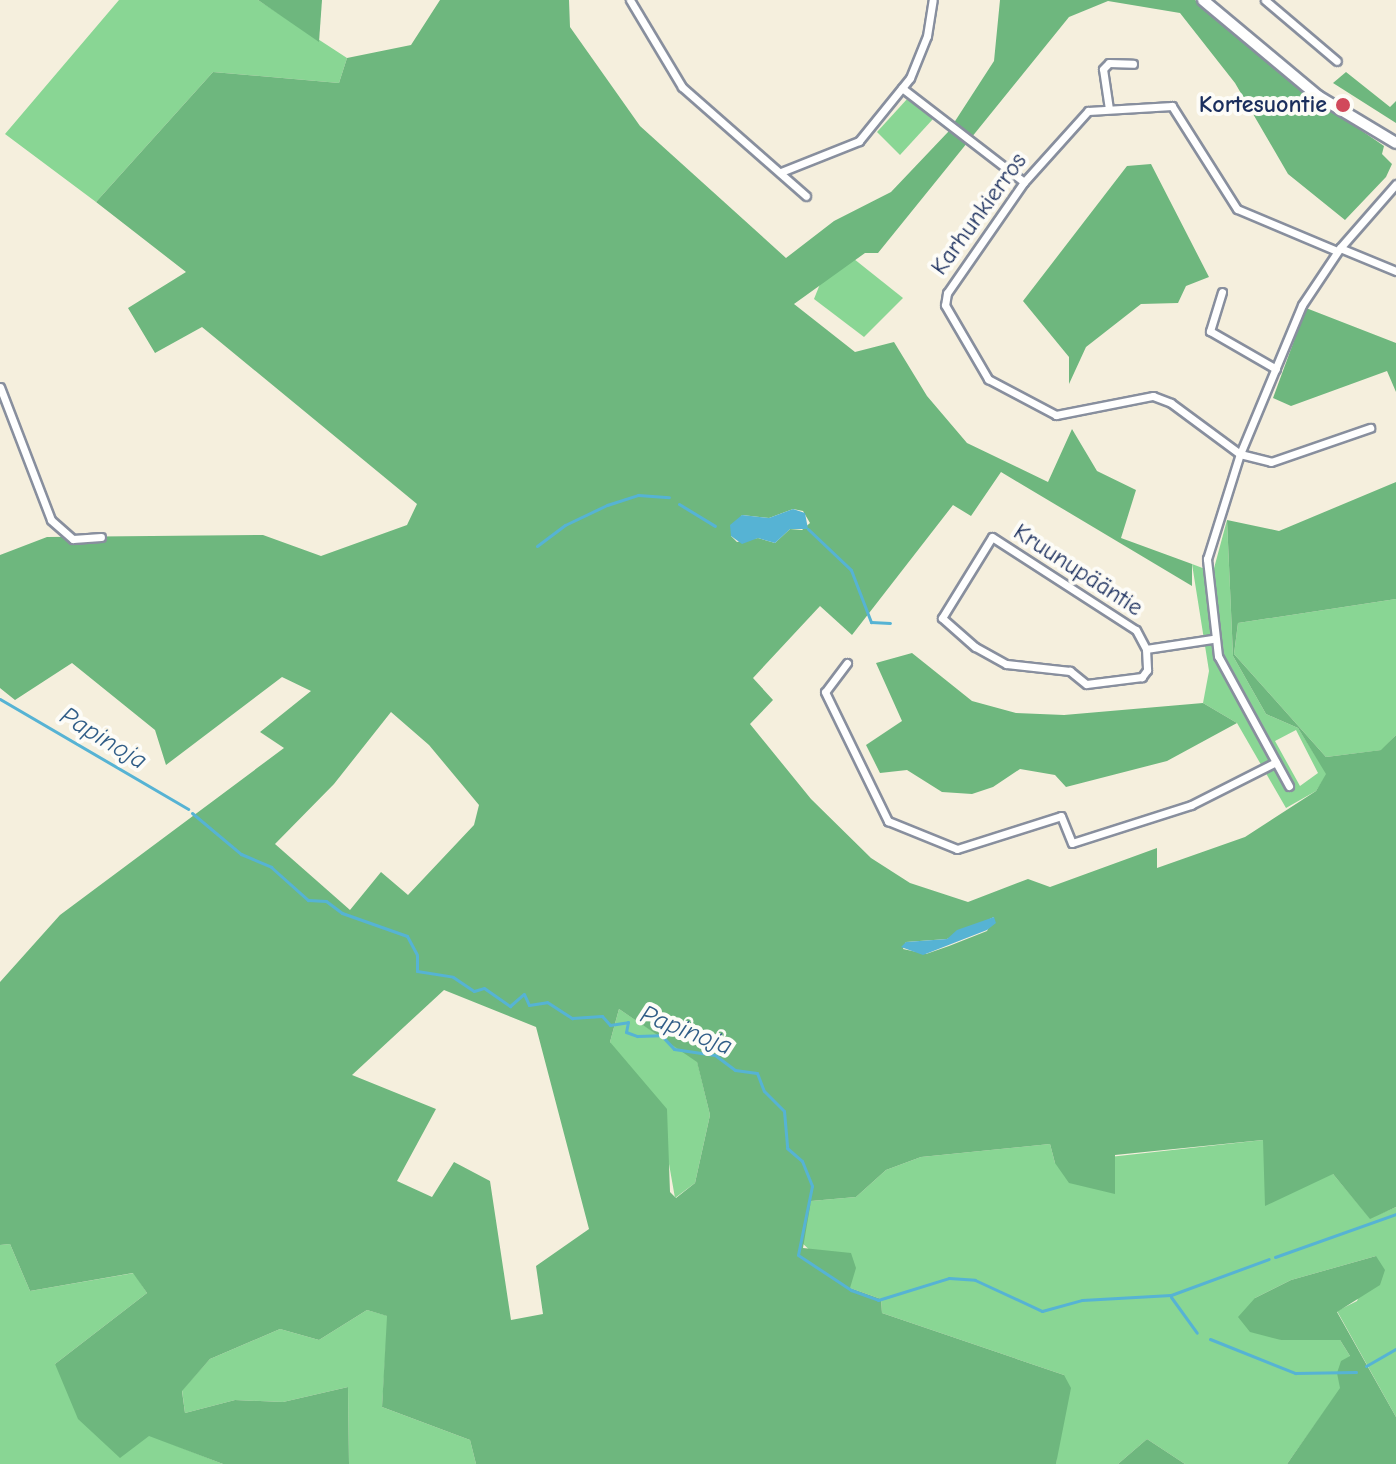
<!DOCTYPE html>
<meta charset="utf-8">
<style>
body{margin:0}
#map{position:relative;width:1396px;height:1464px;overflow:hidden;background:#f5efdd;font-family:"Comic Neue",sans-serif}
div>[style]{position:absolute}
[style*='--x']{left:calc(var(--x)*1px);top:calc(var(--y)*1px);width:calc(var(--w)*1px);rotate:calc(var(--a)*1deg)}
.green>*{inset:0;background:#89d694}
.forest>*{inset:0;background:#6eb77e}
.water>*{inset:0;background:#56b3d4}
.stream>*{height:3px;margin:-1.5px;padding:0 1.5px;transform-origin:1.5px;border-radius:1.5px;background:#56b3d4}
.roads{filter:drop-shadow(2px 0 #888f9e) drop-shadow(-2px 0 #888f9e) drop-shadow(0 2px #888f9e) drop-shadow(0 -2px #888f9e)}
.minor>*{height:7px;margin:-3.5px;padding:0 3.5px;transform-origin:3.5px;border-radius:3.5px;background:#fff}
.secondary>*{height:10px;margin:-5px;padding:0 5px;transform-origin:5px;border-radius:5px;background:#fff}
.dots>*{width:22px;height:22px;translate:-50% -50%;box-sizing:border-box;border:4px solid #fdfcf7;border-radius:50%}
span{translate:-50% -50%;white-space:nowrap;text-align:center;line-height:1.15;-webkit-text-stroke:8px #fdfcf7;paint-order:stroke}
.poi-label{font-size:24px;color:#1b2f5e;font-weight:700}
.right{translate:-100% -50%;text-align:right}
.street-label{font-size:24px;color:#1b2f5e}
.water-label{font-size:26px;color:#305d87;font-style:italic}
</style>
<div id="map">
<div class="green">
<i style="clip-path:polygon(119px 0,258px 0,347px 58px,339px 83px,213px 72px,96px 202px,5px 134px)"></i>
<i style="clip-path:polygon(908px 98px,933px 119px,900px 155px,877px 132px)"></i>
<i style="clip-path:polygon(849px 255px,903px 298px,864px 337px,814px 299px,820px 284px)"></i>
<i style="clip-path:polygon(evenodd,1227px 520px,1233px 656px,1266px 714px,1298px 728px,1327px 774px,1316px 791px,1286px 808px,1237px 723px,1203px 703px,1209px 671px,1192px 564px,1213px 572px,1227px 520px,1296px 730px,1318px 773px,1300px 786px,1275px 741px,1296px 730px)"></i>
<i style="clip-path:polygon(1396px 599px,1396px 735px,1382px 750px,1326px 757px,1234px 654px,1238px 623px)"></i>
<i style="clip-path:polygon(619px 1009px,697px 1061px,710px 1115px,695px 1183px,675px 1198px,669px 1164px,610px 1042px)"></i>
<i style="clip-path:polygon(1263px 1140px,1333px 1174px,1370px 1218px,1396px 1207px,1396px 1417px,1337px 1311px,1357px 1301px,1376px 1256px,1291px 1280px,1255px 1298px,1281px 1340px,1340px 1340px,1350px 1356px,1341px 1388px,1287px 1464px,1185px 1464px,1147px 1439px,1118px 1464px,1056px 1464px,1064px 1375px,882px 1313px,881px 1299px,850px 1288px,800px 1241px,811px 1201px,856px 1197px,886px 1170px,921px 1157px,1050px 1144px,1055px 1163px)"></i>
<i style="clip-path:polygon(10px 1244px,30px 1291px,134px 1273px,147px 1293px,55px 1364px,149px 1435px,223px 1464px,0 1464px,0 1245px)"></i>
<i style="clip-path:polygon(367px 1310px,388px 1316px,382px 1407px,470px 1440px,476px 1464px,349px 1464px,348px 1387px,283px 1402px,235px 1400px,185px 1413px,182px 1390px,210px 1359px,280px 1329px,319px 1340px)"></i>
</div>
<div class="forest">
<i style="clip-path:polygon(258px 0,322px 0,319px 42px)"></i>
<i style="clip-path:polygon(evenodd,440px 0,569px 0,570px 27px,640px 126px,786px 258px,834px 221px,891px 192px,948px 132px,994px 61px,1000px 0,1195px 0,1311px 96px,1384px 146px,1382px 154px,1392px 164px,1386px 177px,1345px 220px,1288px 174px,1235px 83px,1180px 13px,1108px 1px,1069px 17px,878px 253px,865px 253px,794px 304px,855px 352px,894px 342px,927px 396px,967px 443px,1048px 482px,1072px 429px,1097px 471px,1136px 490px,1121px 538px,1192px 564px,1192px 586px,1001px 472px,971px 516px,953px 505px,852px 635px,820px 606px,753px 678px,773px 700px,750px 724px,811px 799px,871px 858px,910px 883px,968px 902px,1028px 879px,1050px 887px,1157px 848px,1157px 868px,1245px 837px,1316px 791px,1326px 774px,1298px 728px,1266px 714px,1233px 656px,1227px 520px,1279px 531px,1396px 482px,1396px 599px,1238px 623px,1234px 654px,1326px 757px,1381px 750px,1396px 735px,1396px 1207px,1370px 1219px,1333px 1174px,1265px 1206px,1263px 1140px,1115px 1155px,1115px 1194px,1069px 1183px,1055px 1163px,1050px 1144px,921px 1157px,886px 1170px,856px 1197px,811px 1201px,803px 1248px,851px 1253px,856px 1268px,850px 1288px,881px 1299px,882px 1313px,1064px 1375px,1071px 1388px,1056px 1464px,476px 1464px,470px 1440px,382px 1407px,387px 1316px,367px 1310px,319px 1340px,280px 1329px,210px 1359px,182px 1391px,185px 1413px,235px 1400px,283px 1402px,348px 1387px,349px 1464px,223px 1464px,149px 1436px,120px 1458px,78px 1419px,55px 1364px,147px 1293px,133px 1273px,30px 1291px,10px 1244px,0 1245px,0 982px,60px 915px,284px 748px,260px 732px,311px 691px,282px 677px,166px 765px,155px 730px,72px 663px,15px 700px,0 688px,0 555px,47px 537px,263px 535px,321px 556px,407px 525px,417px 504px,202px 327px,155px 353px,128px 308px,186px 272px,96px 202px,213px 72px,339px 83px,347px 58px,411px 45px,440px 0,793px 509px,803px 511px,810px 523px,802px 530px,790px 529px,775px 543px,758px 538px,737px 542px,731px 536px,742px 515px,769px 518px,793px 509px,440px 0,391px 712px,429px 745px,479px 805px,474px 825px,408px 895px,381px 872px,350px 910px,275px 844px,334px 784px,391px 712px,440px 0,994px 917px,987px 931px,949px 946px,926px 954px,903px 949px,906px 942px,947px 939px,994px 917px,440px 0,444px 990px,536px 1027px,589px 1229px,536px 1266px,543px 1314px,511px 1320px,490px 1181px,454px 1162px,432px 1197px,397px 1181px,436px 1109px,352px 1075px,444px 990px,440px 0,619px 1009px,697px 1062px,710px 1115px,695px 1183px,676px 1198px,670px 1192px,667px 1109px,610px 1042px,619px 1009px)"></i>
<i style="clip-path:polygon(1346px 72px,1390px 107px,1396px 101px,1396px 123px,1333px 83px)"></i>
<i style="clip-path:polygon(1151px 164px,1209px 277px,1186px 286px,1178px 303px,1141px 304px,1086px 347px,1069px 384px,1069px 357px,1023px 301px,1127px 166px)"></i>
<i style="clip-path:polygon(1306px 308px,1396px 343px,1396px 392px,1387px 371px,1291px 406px,1273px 398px)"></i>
<i style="clip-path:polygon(912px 653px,972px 701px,1016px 713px,1064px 715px,1203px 703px,1237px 723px,1167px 761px,1066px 787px,1055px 775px,1020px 769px,993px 787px,972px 794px,942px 792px,907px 770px,880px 773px,866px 745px,902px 721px,876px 663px)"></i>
<i style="clip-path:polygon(1376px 1256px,1385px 1270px,1380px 1285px,1337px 1312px,1396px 1417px,1396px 1464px,1287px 1464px,1340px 1388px,1337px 1373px,1341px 1361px,1350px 1356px,1340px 1340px,1281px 1340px,1250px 1332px,1238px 1317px,1255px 1298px,1291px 1280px)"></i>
<i style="clip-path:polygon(1147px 1439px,1185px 1464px,1118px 1464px)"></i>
</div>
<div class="water">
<i style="clip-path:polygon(793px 509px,805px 513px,808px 529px,790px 529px,775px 543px,758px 538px,742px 544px,731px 536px,730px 525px,742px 515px,769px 518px)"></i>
<i style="clip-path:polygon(994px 917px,996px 923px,987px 930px,923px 955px,901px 947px,906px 942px,947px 939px,957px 930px)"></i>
</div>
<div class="stream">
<i style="--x:679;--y:504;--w:42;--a:31.4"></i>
<i style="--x:808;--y:529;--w:59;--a:43.6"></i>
<i style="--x:851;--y:570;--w:56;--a:69"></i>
<i style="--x:871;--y:622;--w:19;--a:3"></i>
<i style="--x:537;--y:546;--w:35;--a:-37"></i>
<i style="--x:565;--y:525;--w:47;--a:-25.5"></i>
<i style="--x:607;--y:505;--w:33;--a:-18"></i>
<i style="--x:638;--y:495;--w:31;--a:4"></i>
<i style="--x:0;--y:699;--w:218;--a:30.3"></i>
<i style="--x:192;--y:813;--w:64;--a:39.9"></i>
<i style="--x:241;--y:854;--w:33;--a:23"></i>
<i style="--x:271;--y:867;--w:50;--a:41.7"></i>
<i style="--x:308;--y:900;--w:18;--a:3"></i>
<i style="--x:326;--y:901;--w:20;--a:37"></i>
<i style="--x:342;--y:913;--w:69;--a:19.5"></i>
<i style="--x:407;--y:936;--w:21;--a:62"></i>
<i style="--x:417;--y:955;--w:16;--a:90"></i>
<i style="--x:417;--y:971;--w:36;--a:9"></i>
<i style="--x:453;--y:977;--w:25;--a:34"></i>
<i style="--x:474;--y:991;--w:10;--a:-17"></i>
<i style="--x:484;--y:988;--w:32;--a:35"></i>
<i style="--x:510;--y:1006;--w:18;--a:-41"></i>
<i style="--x:524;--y:994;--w:12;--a:66"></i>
<i style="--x:529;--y:1005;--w:18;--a:-9"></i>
<i style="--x:547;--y:1002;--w:30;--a:33"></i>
<i style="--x:572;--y:1018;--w:30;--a:-4"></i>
<i style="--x:602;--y:1016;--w:12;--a:48"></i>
<i style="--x:610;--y:1025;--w:18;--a:-9"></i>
<i style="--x:628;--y:1022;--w:10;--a:101"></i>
<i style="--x:626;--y:1032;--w:12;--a:20"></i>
<i style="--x:637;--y:1036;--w:24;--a:-2"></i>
<i style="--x:661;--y:1035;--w:19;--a:47"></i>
<i style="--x:674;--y:1049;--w:41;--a:8.3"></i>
<i style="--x:715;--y:1055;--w:25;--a:37"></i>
<i style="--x:735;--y:1070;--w:22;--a:8"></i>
<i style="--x:757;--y:1073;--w:19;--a:69"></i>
<i style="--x:764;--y:1091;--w:28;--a:45"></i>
<i style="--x:784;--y:1111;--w:37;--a:85"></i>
<i style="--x:787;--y:1148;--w:20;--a:41"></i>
<i style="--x:802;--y:1161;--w:27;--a:68"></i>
<i style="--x:812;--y:1186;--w:70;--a:101.5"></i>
<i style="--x:798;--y:1255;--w:64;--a:33.4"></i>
<i style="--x:851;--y:1290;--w:29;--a:20"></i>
<i style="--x:878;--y:1300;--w:74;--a:-17.2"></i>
<i style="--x:949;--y:1278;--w:26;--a:4"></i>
<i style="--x:975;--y:1280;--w:74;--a:24.8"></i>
<i style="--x:1042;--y:1311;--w:41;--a:-15.4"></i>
<i style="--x:1082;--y:1300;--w:89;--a:-3.2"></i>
<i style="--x:1171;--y:1295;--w:104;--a:-20.2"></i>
<i style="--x:1275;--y:1257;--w:128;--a:-19.6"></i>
<i style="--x:1171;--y:1297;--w:44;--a:54.2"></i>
<i style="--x:1210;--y:1339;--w:92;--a:21.8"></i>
<i style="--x:1295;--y:1373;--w:61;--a:-0.9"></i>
<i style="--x:1366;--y:1366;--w:34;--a:-30"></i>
</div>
<div class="roads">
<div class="minor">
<i style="--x:630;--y:0;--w:101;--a:59.1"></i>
<i style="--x:682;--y:87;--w:165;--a:41.3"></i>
<i style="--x:1265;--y:0;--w:94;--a:40.3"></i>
<i style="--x:902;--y:88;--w:154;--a:37.6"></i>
<i style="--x:1109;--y:109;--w:40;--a:-98.5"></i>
<i style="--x:1103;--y:69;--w:8;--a:-45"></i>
<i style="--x:1109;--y:63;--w:24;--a:2"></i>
<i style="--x:781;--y:172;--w:84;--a:-21.7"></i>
<i style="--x:859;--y:141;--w:81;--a:-51"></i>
<i style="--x:910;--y:78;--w:45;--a:-68"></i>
<i style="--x:927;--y:36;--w:36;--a:-81"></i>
<i style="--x:1340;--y:248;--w:61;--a:22.3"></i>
<i style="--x:1337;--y:251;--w:108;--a:-157.2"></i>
<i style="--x:1237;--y:209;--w:122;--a:-122.3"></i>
<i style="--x:1172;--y:106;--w:84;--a:176.6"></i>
<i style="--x:1088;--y:111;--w:96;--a:132"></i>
<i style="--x:1024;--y:182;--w:135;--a:124.7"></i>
<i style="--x:947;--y:293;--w:12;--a:99"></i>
<i style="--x:945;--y:305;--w:86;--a:59.8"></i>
<i style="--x:988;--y:379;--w:77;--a:27.9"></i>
<i style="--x:1056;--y:415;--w:99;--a:-11.1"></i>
<i style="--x:1153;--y:396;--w:19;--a:21"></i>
<i style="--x:1171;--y:403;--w:86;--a:36.5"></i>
<i style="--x:1240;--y:454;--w:32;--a:14"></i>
<i style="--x:1271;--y:462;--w:105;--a:-19"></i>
<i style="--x:1222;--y:292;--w:41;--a:107.1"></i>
<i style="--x:1210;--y:331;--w:76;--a:29.9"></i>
<i style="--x:0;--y:387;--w:142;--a:69"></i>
<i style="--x:51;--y:520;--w:29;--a:41"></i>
<i style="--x:73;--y:539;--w:28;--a:-4"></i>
<i style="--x:1146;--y:649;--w:21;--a:87"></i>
<i style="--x:1147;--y:670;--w:9;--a:126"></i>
<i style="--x:1142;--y:677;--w:56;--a:172.9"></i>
<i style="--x:1086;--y:684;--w:21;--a:-141"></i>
<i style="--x:1070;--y:671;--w:64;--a:-173.8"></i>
<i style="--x:1006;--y:664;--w:35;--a:-151"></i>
<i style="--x:975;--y:647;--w:44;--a:-138.7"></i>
<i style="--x:942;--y:618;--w:95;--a:-58.3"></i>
<i style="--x:992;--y:537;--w:171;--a:32.9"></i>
<i style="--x:1136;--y:630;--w:21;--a:62"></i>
<i style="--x:1146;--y:649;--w:67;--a:-8.6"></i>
<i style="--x:847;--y:663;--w:36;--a:127"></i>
<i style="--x:825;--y:692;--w:144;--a:64"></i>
<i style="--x:888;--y:821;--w:74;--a:22.1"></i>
<i style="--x:957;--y:849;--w:109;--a:-17.6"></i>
<i style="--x:1061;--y:816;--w:29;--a:68"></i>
<i style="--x:1072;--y:843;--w:125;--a:-17.7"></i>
<i style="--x:1191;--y:805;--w:95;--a:-26.8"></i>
<i style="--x:1289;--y:786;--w:148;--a:-118.6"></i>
<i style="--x:1218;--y:656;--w:98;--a:-96.5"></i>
<i style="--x:1207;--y:559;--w:110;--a:-72.6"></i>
<i style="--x:1240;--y:454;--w:161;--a:-67.4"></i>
<i style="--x:1302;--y:305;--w:69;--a:-56.3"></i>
<i style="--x:1340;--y:248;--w:85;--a:-48.8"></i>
</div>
<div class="secondary">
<i style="--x:1203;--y:0;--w:150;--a:39.9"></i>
<i style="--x:1318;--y:96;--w:91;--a:31.1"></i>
</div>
</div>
<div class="dots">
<i style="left:1343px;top:105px;background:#d1495b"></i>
</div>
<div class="poi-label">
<span class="right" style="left:1327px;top:105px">Kortesuontie</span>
</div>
<div class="street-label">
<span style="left:979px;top:214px;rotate:-54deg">Karhunkierros</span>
<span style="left:1078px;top:570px;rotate:33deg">Kruunupääntie</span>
</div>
<div class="water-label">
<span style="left:103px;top:739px;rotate:31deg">Papinoja</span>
<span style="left:686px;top:1031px;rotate:21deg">Papinoja</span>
</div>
</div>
